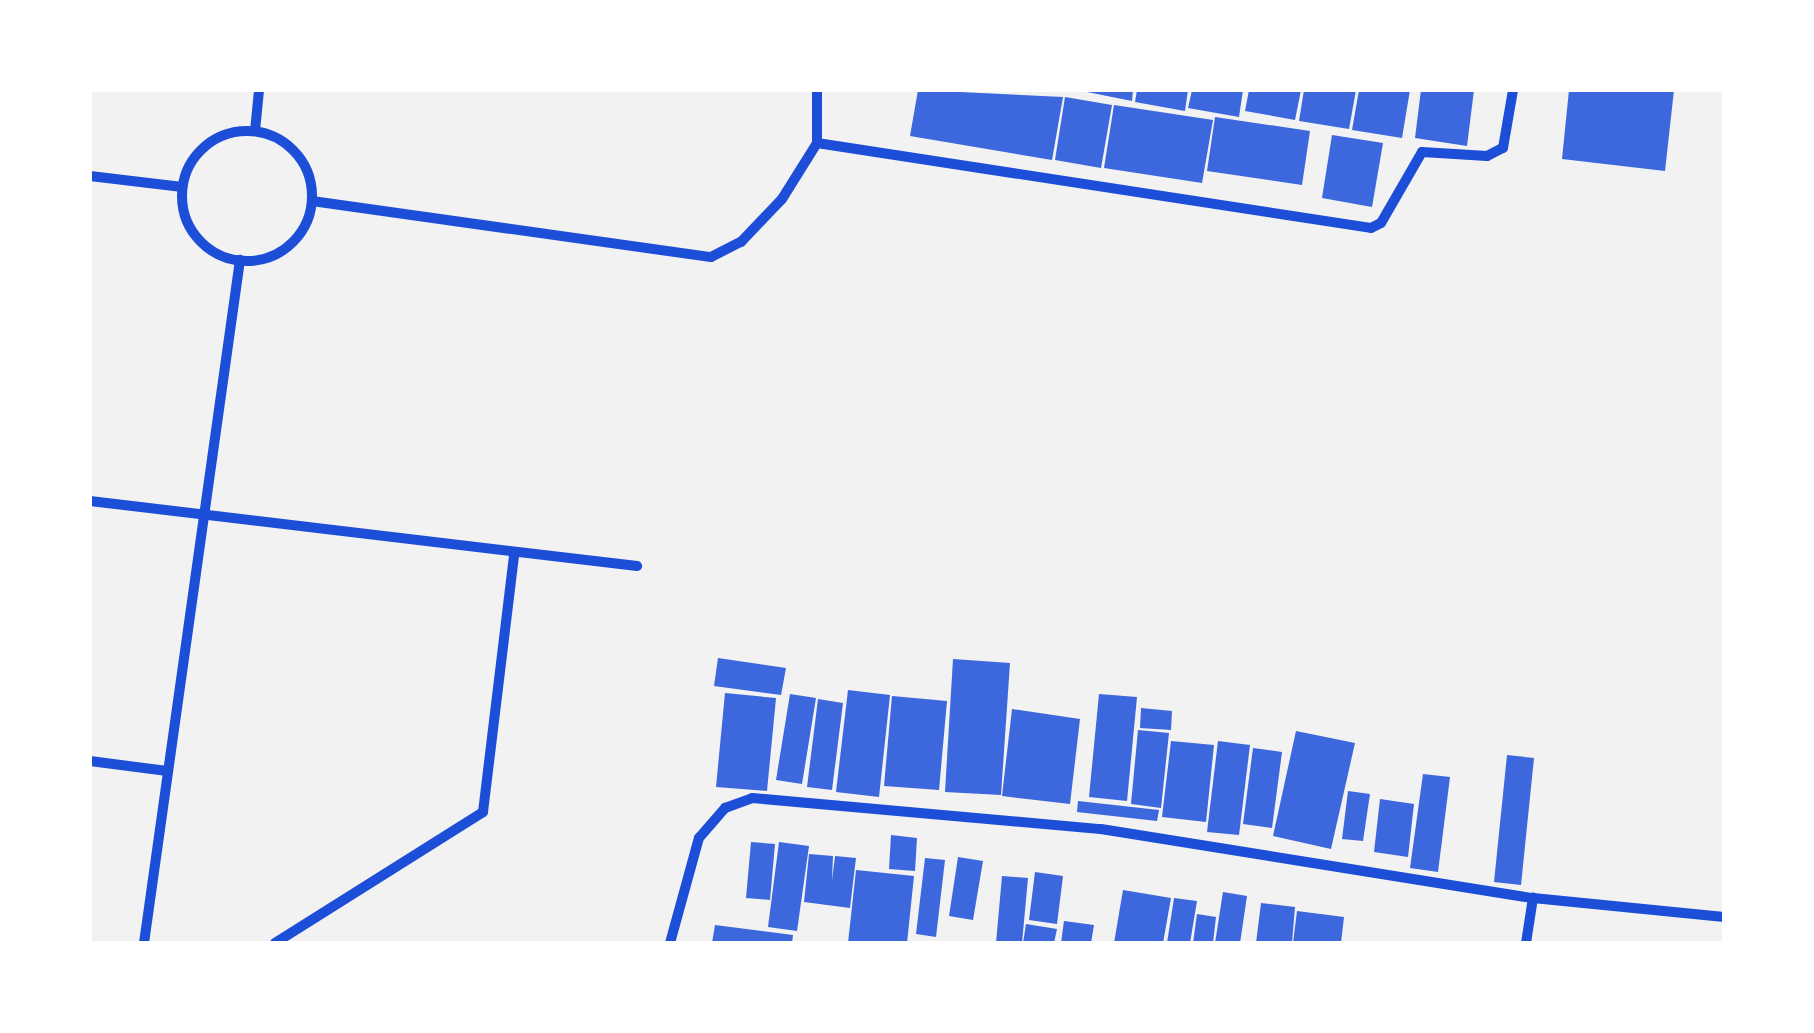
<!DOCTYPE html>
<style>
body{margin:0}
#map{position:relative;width:1814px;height:1033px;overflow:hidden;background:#f2f2f2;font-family:"IBM Plex Sans",sans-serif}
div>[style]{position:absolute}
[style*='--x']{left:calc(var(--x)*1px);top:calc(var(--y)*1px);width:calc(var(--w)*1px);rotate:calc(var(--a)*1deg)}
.building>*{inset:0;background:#3d67dc}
.minor>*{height:10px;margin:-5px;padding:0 5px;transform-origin:5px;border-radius:5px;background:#1d4ed8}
.minor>.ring{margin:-5px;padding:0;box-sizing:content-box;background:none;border:10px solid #1d4ed8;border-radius:50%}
span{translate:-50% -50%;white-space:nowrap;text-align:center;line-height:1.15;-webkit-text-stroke:9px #fff;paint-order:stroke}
.frame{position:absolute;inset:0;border:92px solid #fff;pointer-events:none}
</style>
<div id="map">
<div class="building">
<i style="clip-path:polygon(918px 90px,1063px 97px,1052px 160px,910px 136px)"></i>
<i style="clip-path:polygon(1077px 90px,1133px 90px,1132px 101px)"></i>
<i style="clip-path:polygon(1137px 90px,1188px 90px,1185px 111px,1135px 102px)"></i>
<i style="clip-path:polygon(1192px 90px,1243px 90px,1239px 117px,1188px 108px)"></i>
<i style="clip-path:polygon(1249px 90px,1301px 90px,1295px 120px,1245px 111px)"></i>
<i style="clip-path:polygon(1304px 90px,1356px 90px,1349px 129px,1299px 121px)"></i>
<i style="clip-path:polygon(1359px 90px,1410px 90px,1402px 138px,1352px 130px)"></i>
<i style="clip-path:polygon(1421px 90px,1474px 90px,1467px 146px,1415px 138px)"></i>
<i style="clip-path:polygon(1569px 90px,1674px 90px,1665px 171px,1562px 159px)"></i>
<i style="clip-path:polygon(1065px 97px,1112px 105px,1101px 168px,1055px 160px)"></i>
<i style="clip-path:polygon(1114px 105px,1213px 120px,1202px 183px,1104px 168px)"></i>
<i style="clip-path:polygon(1215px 117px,1310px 131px,1302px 185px,1207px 171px)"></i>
<i style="clip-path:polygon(1332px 135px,1383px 143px,1372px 207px,1322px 198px)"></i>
<i style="clip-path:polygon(718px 658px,786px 668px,781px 695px,714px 686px)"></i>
<i style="clip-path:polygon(953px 659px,1010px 663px,1001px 795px,945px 792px)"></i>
<i style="clip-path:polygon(848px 690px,890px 695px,879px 797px,836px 792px)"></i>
<i style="clip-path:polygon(725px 693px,776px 698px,767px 791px,716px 787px)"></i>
<i style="clip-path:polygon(790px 694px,816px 698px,802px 784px,776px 780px)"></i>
<i style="clip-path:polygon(1099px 694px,1137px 697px,1127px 801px,1089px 797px)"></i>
<i style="clip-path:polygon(892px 696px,947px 701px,939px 790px,884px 786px)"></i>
<i style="clip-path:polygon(818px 699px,843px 703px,832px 790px,807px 787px)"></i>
<i style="clip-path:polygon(1141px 708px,1172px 711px,1171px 730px,1140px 728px)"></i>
<i style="clip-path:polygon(1012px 709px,1080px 719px,1070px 804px,1002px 796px)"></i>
<i style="clip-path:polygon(1138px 730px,1169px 733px,1161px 808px,1131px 804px)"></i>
<i style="clip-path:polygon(1296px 731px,1355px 743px,1331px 849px,1273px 836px)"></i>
<i style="clip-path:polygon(1171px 741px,1214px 745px,1206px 822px,1162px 817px)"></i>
<i style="clip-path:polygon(1218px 741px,1250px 745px,1239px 835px,1207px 832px)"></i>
<i style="clip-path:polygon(1253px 748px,1282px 752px,1272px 828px,1243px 824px)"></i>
<i style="clip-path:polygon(1507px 755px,1534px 758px,1521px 885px,1494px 882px)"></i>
<i style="clip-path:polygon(1423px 774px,1450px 777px,1438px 872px,1410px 868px)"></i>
<i style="clip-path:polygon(1348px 791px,1370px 794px,1363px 841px,1342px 839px)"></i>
<i style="clip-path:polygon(1380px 799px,1414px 804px,1408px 857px,1374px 852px)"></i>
<i style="clip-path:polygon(1078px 801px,1159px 810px,1157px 821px,1077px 812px)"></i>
<i style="clip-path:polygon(891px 835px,917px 838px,915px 871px,889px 869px)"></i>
<i style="clip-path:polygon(751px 842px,775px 844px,770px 900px,746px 898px)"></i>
<i style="clip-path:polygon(779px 842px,809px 846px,797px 931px,768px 927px)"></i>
<i style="clip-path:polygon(809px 854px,833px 856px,832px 881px,835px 856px,856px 858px,850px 908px,804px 902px)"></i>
<i style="clip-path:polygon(958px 857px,983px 861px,973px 920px,949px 916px)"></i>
<i style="clip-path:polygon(925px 858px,945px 860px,936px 937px,916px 934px)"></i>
<i style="clip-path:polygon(856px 870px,914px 876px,907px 943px,848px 943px)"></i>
<i style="clip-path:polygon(1035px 872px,1063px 876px,1057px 924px,1029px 920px)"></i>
<i style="clip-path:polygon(1002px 876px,1028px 878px,1022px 943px,996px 943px)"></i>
<i style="clip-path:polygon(1123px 890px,1171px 898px,1163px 943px,1114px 943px)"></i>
<i style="clip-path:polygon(1223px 892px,1247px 896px,1240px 943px,1215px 943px)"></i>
<i style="clip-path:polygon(1174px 898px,1197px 901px,1190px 943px,1167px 943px)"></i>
<i style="clip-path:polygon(1261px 903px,1295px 907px,1292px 943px,1256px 943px)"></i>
<i style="clip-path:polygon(1297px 911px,1344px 917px,1341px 943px,1293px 943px)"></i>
<i style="clip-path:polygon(1197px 914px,1216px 917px,1213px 943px,1193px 943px)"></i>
<i style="clip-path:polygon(1064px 921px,1094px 925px,1091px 943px,1061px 943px)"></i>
<i style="clip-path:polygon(1026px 924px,1057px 929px,1054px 943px,1023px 943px)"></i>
<i style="clip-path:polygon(715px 925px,793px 935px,792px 943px,712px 943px)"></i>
</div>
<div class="minor">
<i style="--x:255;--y:131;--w:41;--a:-84.4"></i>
<i class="ring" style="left:182px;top:131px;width:120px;height:120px"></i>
<i style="--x:817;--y:143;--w:560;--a:8.72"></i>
<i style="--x:1371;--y:228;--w:11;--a:-27"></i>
<i style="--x:1381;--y:223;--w:82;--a:-60"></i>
<i style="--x:1422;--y:152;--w:65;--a:3.5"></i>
<i style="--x:1487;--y:156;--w:18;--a:-27"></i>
<i style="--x:1503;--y:148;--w:59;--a:-80.2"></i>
<i style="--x:90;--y:176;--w:93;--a:6.8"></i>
<i style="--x:312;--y:201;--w:403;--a:8"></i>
<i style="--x:711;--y:257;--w:34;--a:-27"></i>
<i style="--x:741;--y:242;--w:59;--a:-46.4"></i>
<i style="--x:782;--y:199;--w:66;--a:-58"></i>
<i style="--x:817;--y:143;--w:53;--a:-90"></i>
<i style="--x:90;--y:501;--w:551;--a:6.78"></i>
<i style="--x:90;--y:761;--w:78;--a:7.4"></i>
<i style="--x:144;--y:943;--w:690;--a:-82"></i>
<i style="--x:275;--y:943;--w:246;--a:-32.2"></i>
<i style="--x:483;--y:812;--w:259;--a:-83.1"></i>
<i style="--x:670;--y:943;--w:109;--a:-74.6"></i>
<i style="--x:699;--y:838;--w:40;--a:-49"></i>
<i style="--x:725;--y:808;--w:29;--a:-20"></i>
<i style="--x:752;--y:798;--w:350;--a:5.1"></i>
<i style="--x:1101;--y:829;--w:437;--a:9.1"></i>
<i style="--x:1533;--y:898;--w:192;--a:5.7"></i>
<i style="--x:1526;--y:943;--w:46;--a:-81.2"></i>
</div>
<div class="frame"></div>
</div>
